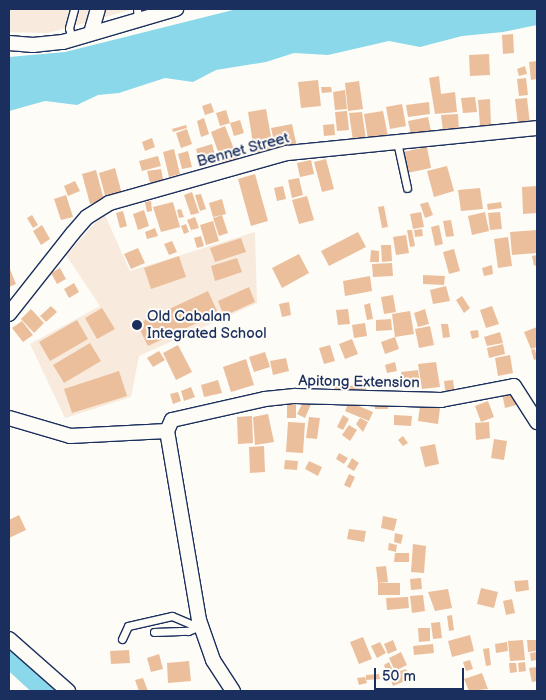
<!DOCTYPE html>
<style>
body{margin:0}
#map{position:relative;width:546px;height:700px;overflow:hidden;background:#fdfcf7;font-family:"Balsamiq Sans",sans-serif}
div>[style]{position:absolute}
[style*='--x']{left:calc(var(--x)*1px);top:calc(var(--y)*1px);width:calc(var(--w)*1px);rotate:calc(var(--a)*1deg)}
.built>*{inset:0;background:#f8eadc}
.water>*{inset:0;background:#8ad8e9}
.river>*{height:21px;margin:-10.5px;padding:0 10.5px;transform-origin:10.5px;border-radius:10.5px;background:#8ad8e9}
.building>*{inset:0;background:#ecbf9c}
.roads{filter:drop-shadow(1px 0 #1b2f5e) drop-shadow(-1px 0 #1b2f5e) drop-shadow(0 1px #1b2f5e) drop-shadow(0 -1px #1b2f5e)}
.service>*{height:7px;margin:-3.5px;padding:0 3.5px;transform-origin:3.5px;border-radius:3.5px;background:#fdfcf7}
.minor>*{height:14px;margin:-7px;padding:0 7px;transform-origin:7px;border-radius:7px;background:#fdfcf7}
.dots>*{width:14px;height:14px;translate:-50% -50%;box-sizing:border-box;border:2px solid #fdfcf7;border-radius:50%}
span{translate:-50% -50%;white-space:nowrap;text-align:center;line-height:1.15;-webkit-text-stroke:4px #fdfcf7;paint-order:stroke}
.street-label{font-size:15px;color:#1b2f5e}
.poi-label{font-size:15px;color:#1b2f5e}
.left{translate:0 -50%;text-align:left}
.frame{position:absolute;inset:0;border:10px solid #1b2f5e;pointer-events:none}
.scale{position:absolute;left:374px;top:668px;width:90px;height:22px;box-sizing:border-box;border:2px solid #1b2f5e;border-top:0;padding-left:6px;font-size:15px;line-height:18px;white-space:nowrap;color:#1b2f5e;-webkit-text-stroke:4px #fdfcf7;paint-order:stroke}
</style>
<div id="map">
<div class="built">
<i style="clip-path:polygon(9px 9px,134px 9px,48px 33px,9px 32px)"></i>
<i style="clip-path:polygon(104px 213px,130px 271px,255px 232px,257px 303px,139px 356px,131px 397px,65px 418px,30px 344px,100px 306px,66px 255px)"></i>
</div>
<div class="water">
<i style="clip-path:polygon(237px 9px,537px 9px,537px 25px,503px 32px,462px 36px,420px 47px,389px 41px,328px 55px,294px 53px,266px 62px,216px 70px,193px 82px,165px 78px,119px 93px,98px 95px,77px 105px,45px 101px,9px 111px,9px 57px,65px 52px)"></i>
</div>
<div class="river">
<i style="--x:9;--y:657;--w:50;--a:42.6"></i>
</div>
<div class="building">
<i style="clip-path:polygon(513px 34px,514px 53px,503px 54px,502px 35px)"></i>
<i style="clip-path:polygon(489px 54px,490px 75px,470px 76px,469px 55px)"></i>
<i style="clip-path:polygon(537px 61px,537px 79px,531px 80px,529px 62px)"></i>
<i style="clip-path:polygon(525px 66px,527px 74px,519px 76px,517px 69px)"></i>
<i style="clip-path:polygon(439px 76px,441px 94px,455px 92px,457px 112px,435px 114px,429px 78px)"></i>
<i style="clip-path:polygon(526px 78px,528px 95px,519px 96px,517px 79px)"></i>
<i style="clip-path:polygon(318px 80px,321px 106px,301px 108px,298px 82px)"></i>
<i style="clip-path:polygon(359px 81px,363px 109px,348px 111px,345px 83px)"></i>
<i style="clip-path:polygon(321px 87px,331px 87px,332px 92px,322px 93px)"></i>
<i style="clip-path:polygon(345px 90px,347px 109px,335px 110px,333px 92px)"></i>
<i style="clip-path:polygon(475px 97px,477px 112px,463px 113px,461px 98px)"></i>
<i style="clip-path:polygon(527px 98px,530px 124px,518px 126px,515px 99px)"></i>
<i style="clip-path:polygon(490px 99px,491px 126px,480px 126px,478px 100px)"></i>
<i style="clip-path:polygon(429px 102px,430px 114px,408px 117px,406px 105px)"></i>
<i style="clip-path:polygon(211px 103px,214px 112px,205px 115px,202px 106px)"></i>
<i style="clip-path:polygon(402px 104px,406px 126px,390px 129px,386px 107px)"></i>
<i style="clip-path:polygon(266px 109px,274px 153px,255px 156px,248px 112px)"></i>
<i style="clip-path:polygon(226px 110px,230px 123px,220px 126px,216px 113px)"></i>
<i style="clip-path:polygon(347px 111px,349px 130px,337px 131px,335px 112px)"></i>
<i style="clip-path:polygon(383px 111px,388px 136px,368px 140px,364px 114px)"></i>
<i style="clip-path:polygon(362px 112px,366px 139px,353px 141px,349px 113px)"></i>
<i style="clip-path:polygon(458px 114px,459px 130px,443px 131px,441px 115px)"></i>
<i style="clip-path:polygon(428px 117px,431px 131px,411px 135px,408px 121px)"></i>
<i style="clip-path:polygon(204px 118px,209px 134px,201px 137px,197px 121px)"></i>
<i style="clip-path:polygon(240px 120px,244px 133px,234px 136px,230px 123px)"></i>
<i style="clip-path:polygon(292px 124px,297px 147px,276px 151px,271px 128px)"></i>
<i style="clip-path:polygon(334px 124px,335px 135px,324px 136px,323px 125px)"></i>
<i style="clip-path:polygon(186px 125px,187px 128px,173px 132px,172px 129px)"></i>
<i style="clip-path:polygon(225px 126px,239px 162px,224px 168px,211px 132px)"></i>
<i style="clip-path:polygon(187px 129px,192px 144px,181px 148px,176px 133px)"></i>
<i style="clip-path:polygon(152px 138px,155px 147px,145px 151px,142px 142px)"></i>
<i style="clip-path:polygon(212px 144px,216px 159px,200px 164px,196px 149px)"></i>
<i style="clip-path:polygon(427px 147px,431px 168px,407px 173px,403px 152px)"></i>
<i style="clip-path:polygon(174px 149px,180px 174px,169px 177px,163px 152px)"></i>
<i style="clip-path:polygon(188px 151px,192px 167px,182px 169px,178px 154px)"></i>
<i style="clip-path:polygon(158px 156px,161px 166px,142px 171px,139px 161px)"></i>
<i style="clip-path:polygon(326px 159px,334px 189px,322px 192px,314px 162px)"></i>
<i style="clip-path:polygon(311px 160px,314px 174px,300px 177px,297px 163px)"></i>
<i style="clip-path:polygon(447px 166px,454px 191px,434px 197px,427px 171px)"></i>
<i style="clip-path:polygon(115px 168px,122px 194px,106px 199px,99px 173px)"></i>
<i style="clip-path:polygon(161px 169px,164px 184px,151px 187px,147px 171px)"></i>
<i style="clip-path:polygon(96px 170px,104px 200px,90px 204px,82px 174px)"></i>
<i style="clip-path:polygon(255px 174px,268px 221px,251px 226px,238px 179px)"></i>
<i style="clip-path:polygon(299px 178px,303px 195px,292px 198px,288px 180px)"></i>
<i style="clip-path:polygon(75px 181px,80px 191px,68px 196px,64px 186px)"></i>
<i style="clip-path:polygon(283px 186px,286px 199px,277px 201px,274px 188px)"></i>
<i style="clip-path:polygon(537px 186px,537px 213px,523px 214px,522px 187px)"></i>
<i style="clip-path:polygon(480px 188px,483px 209px,461px 211px,458px 190px)"></i>
<i style="clip-path:polygon(192px 192px,199px 213px,191px 215px,184px 195px)"></i>
<i style="clip-path:polygon(201px 194px,206px 209px,200px 211px,195px 195px)"></i>
<i style="clip-path:polygon(66px 195px,73px 217px,61px 220px,54px 199px)"></i>
<i style="clip-path:polygon(307px 196px,314px 220px,299px 224px,292px 200px)"></i>
<i style="clip-path:polygon(222px 199px,226px 214px,213px 217px,209px 203px)"></i>
<i style="clip-path:polygon(151px 201px,152px 211px,147px 212px,145px 202px)"></i>
<i style="clip-path:polygon(173px 202px,180px 227px,161px 232px,153px 207px)"></i>
<i style="clip-path:polygon(428px 202px,433px 215px,425px 218px,420px 204px)"></i>
<i style="clip-path:polygon(501px 202px,502px 208px,488px 210px,487px 204px)"></i>
<i style="clip-path:polygon(384px 206px,388px 227px,382px 228px,378px 207px)"></i>
<i style="clip-path:polygon(181px 209px,184px 217px,179px 218px,177px 210px)"></i>
<i style="clip-path:polygon(144px 210px,149px 226px,138px 230px,133px 214px)"></i>
<i style="clip-path:polygon(123px 211px,127px 226px,120px 228px,116px 213px)"></i>
<i style="clip-path:polygon(421px 212px,424px 227px,413px 229px,410px 214px)"></i>
<i style="clip-path:polygon(485px 212px,489px 231px,472px 235px,468px 216px)"></i>
<i style="clip-path:polygon(500px 212px,502px 229px,490px 230px,488px 213px)"></i>
<i style="clip-path:polygon(32px 215px,38px 225px,33px 228px,27px 218px)"></i>
<i style="clip-path:polygon(222px 215px,228px 233px,219px 236px,213px 218px)"></i>
<i style="clip-path:polygon(195px 217px,199px 228px,191px 230px,187px 220px)"></i>
<i style="clip-path:polygon(451px 220px,454px 236px,446px 237px,443px 221px)"></i>
<i style="clip-path:polygon(213px 221px,219px 241px,206px 245px,200px 225px)"></i>
<i style="clip-path:polygon(186px 224px,189px 232px,184px 234px,181px 226px)"></i>
<i style="clip-path:polygon(42px 225px,50px 239px,41px 245px,33px 231px)"></i>
<i style="clip-path:polygon(439px 225px,443px 244px,435px 246px,431px 227px)"></i>
<i style="clip-path:polygon(155px 228px,158px 236px,147px 239px,145px 232px)"></i>
<i style="clip-path:polygon(422px 229px,423px 236px,415px 237px,414px 230px)"></i>
<i style="clip-path:polygon(407px 230px,412px 230px,415px 246px,410px 247px)"></i>
<i style="clip-path:polygon(537px 230px,537px 253px,512px 255px,510px 232px)"></i>
<i style="clip-path:polygon(358px 232px,366px 247px,329px 266px,321px 251px)"></i>
<i style="clip-path:polygon(406px 235px,409px 253px,396px 255px,393px 237px)"></i>
<i style="clip-path:polygon(201px 236px,204px 246px,197px 248px,194px 238px)"></i>
<i style="clip-path:polygon(508px 237px,512px 266px,498px 268px,494px 239px)"></i>
<i style="clip-path:polygon(241px 238px,246px 252px,215px 262px,210px 248px)"></i>
<i style="clip-path:polygon(172px 241px,177px 252px,169px 255px,164px 244px)"></i>
<i style="clip-path:polygon(381px 245px,391px 245px,392px 261px,382px 262px)"></i>
<i style="clip-path:polygon(138px 248px,145px 263px,131px 269px,124px 254px)"></i>
<i style="clip-path:polygon(454px 249px,460px 271px,449px 274px,443px 252px)"></i>
<i style="clip-path:polygon(371px 250px,379px 251px,379px 262px,370px 262px)"></i>
<i style="clip-path:polygon(299px 254px,309px 273px,282px 288px,272px 268px)"></i>
<i style="clip-path:polygon(537px 255px,537px 265px,534px 266px,532px 256px)"></i>
<i style="clip-path:polygon(179px 256px,186px 277px,151px 289px,144px 268px)"></i>
<i style="clip-path:polygon(237px 258px,242px 272px,215px 281px,211px 266px)"></i>
<i style="clip-path:polygon(392px 263px,393px 276px,373px 277px,372px 264px)"></i>
<i style="clip-path:polygon(492px 265px,493px 274px,484px 276px,482px 268px)"></i>
<i style="clip-path:polygon(9px 267px,16px 284px,9px 287px)"></i>
<i style="clip-path:polygon(60px 268px,66px 279px,57px 284px,51px 273px)"></i>
<i style="clip-path:polygon(423px 275px,445px 276px,444px 285px,423px 284px)"></i>
<i style="clip-path:polygon(370px 276px,372px 291px,345px 296px,343px 281px)"></i>
<i style="clip-path:polygon(74px 283px,79px 292px,69px 298px,64px 289px)"></i>
<i style="clip-path:polygon(446px 286px,450px 301px,433px 304px,430px 290px)"></i>
<i style="clip-path:polygon(249px 287px,255px 302px,224px 316px,218px 301px)"></i>
<i style="clip-path:polygon(208px 291px,218px 313px,148px 346px,137px 324px)"></i>
<i style="clip-path:polygon(393px 295px,396px 312px,384px 314px,381px 297px)"></i>
<i style="clip-path:polygon(462px 296px,470px 308px,464px 313px,456px 300px)"></i>
<i style="clip-path:polygon(289px 302px,291px 315px,282px 317px,279px 304px)"></i>
<i style="clip-path:polygon(370px 303px,373px 319px,367px 320px,364px 305px)"></i>
<i style="clip-path:polygon(51px 306px,57px 312px,46px 322px,40px 316px)"></i>
<i style="clip-path:polygon(492px 306px,499px 324px,486px 328px,480px 310px)"></i>
<i style="clip-path:polygon(102px 308px,115px 329px,97px 339px,85px 318px)"></i>
<i style="clip-path:polygon(31px 309px,44px 323px,34px 333px,21px 319px)"></i>
<i style="clip-path:polygon(348px 309px,350px 324px,338px 325px,336px 310px)"></i>
<i style="clip-path:polygon(425px 309px,429px 324px,418px 327px,414px 313px)"></i>
<i style="clip-path:polygon(410px 311px,414px 334px,395px 337px,399px 349px,385px 354px,381px 342px,395px 337px,392px 314px)"></i>
<i style="clip-path:polygon(391px 319px,392px 330px,376px 331px,376px 320px)"></i>
<i style="clip-path:polygon(77px 320px,88px 339px,50px 361px,39px 342px)"></i>
<i style="clip-path:polygon(22px 321px,33px 335px,23px 342px,12px 328px)"></i>
<i style="clip-path:polygon(365px 323px,367px 336px,354px 338px,352px 325px)"></i>
<i style="clip-path:polygon(441px 324px,448px 324px,450px 337px,443px 338px)"></i>
<i style="clip-path:polygon(430px 326px,434px 345px,419px 348px,415px 329px)"></i>
<i style="clip-path:polygon(537px 327px,537px 347px,531px 349px,524px 332px)"></i>
<i style="clip-path:polygon(478px 330px,479px 337px,472px 339px,470px 331px)"></i>
<i style="clip-path:polygon(500px 332px,503px 343px,487px 346px,484px 337px)"></i>
<i style="clip-path:polygon(352px 339px,358px 354px,345px 359px,339px 344px)"></i>
<i style="clip-path:polygon(90px 343px,101px 361px,64px 383px,53px 365px)"></i>
<i style="clip-path:polygon(503px 344px,505px 354px,489px 358px,487px 348px)"></i>
<i style="clip-path:polygon(178px 345px,192px 372px,176px 380px,163px 353px)"></i>
<i style="clip-path:polygon(330px 345px,335px 361px,324px 364px,319px 348px)"></i>
<i style="clip-path:polygon(535px 349px,537px 359px,534px 360px,531px 350px)"></i>
<i style="clip-path:polygon(159px 351px,165px 360px,153px 367px,147px 358px)"></i>
<i style="clip-path:polygon(265px 352px,270px 367px,254px 372px,249px 357px)"></i>
<i style="clip-path:polygon(510px 355px,513px 373px,498px 376px,495px 358px)"></i>
<i style="clip-path:polygon(286px 358px,289px 371px,273px 375px,270px 361px)"></i>
<i style="clip-path:polygon(246px 359px,254px 385px,231px 392px,223px 367px)"></i>
<i style="clip-path:polygon(395px 362px,397px 371px,387px 373px,385px 365px)"></i>
<i style="clip-path:polygon(436px 362px,440px 387px,422px 389px,418px 364px)"></i>
<i style="clip-path:polygon(418px 370px,420px 385px,403px 387px,401px 372px)"></i>
<i style="clip-path:polygon(119px 371px,127px 396px,72px 413px,64px 389px)"></i>
<i style="clip-path:polygon(218px 380px,222px 393px,204px 397px,201px 385px)"></i>
<i style="clip-path:polygon(453px 380px,455px 396px,446px 397px,444px 381px)"></i>
<i style="clip-path:polygon(365px 384px,367px 394px,349px 396px,348px 386px)"></i>
<i style="clip-path:polygon(345px 385px,348px 397px,336px 399px,334px 387px)"></i>
<i style="clip-path:polygon(191px 387px,195px 397px,184px 401px,181px 391px)"></i>
<i style="clip-path:polygon(516px 389px,520px 404px,505px 408px,502px 393px)"></i>
<i style="clip-path:polygon(178px 392px,181px 401px,173px 404px,170px 394px)"></i>
<i style="clip-path:polygon(305px 398px,312px 402px,305px 418px,297px 414px)"></i>
<i style="clip-path:polygon(287px 401px,296px 401px,296px 418px,287px 418px)"></i>
<i style="clip-path:polygon(488px 401px,494px 417px,481px 422px,475px 406px)"></i>
<i style="clip-path:polygon(349px 402px,373px 412px,369px 421px,345px 411px)"></i>
<i style="clip-path:polygon(375px 402px,388px 402px,388px 409px,375px 409px)"></i>
<i style="clip-path:polygon(420px 406px,440px 408px,438px 424px,418px 421px)"></i>
<i style="clip-path:polygon(268px 414px,274px 442px,255px 445px,253px 417px)"></i>
<i style="clip-path:polygon(343px 415px,349px 419px,343px 430px,337px 427px)"></i>
<i style="clip-path:polygon(394px 415px,412px 416px,411px 426px,394px 425px)"></i>
<i style="clip-path:polygon(252px 416px,253px 443px,238px 444px,237px 417px)"></i>
<i style="clip-path:polygon(309px 417px,320px 418px,317px 439px,306px 438px)"></i>
<i style="clip-path:polygon(360px 418px,368px 422px,363px 432px,356px 424px)"></i>
<i style="clip-path:polygon(288px 422px,305px 423px,303px 453px,286px 452px)"></i>
<i style="clip-path:polygon(489px 422px,490px 438px,476px 440px,475px 423px)"></i>
<i style="clip-path:polygon(349px 425px,357px 430px,350px 441px,342px 435px)"></i>
<i style="clip-path:polygon(403px 436px,408px 443px,403px 446px,398px 440px)"></i>
<i style="clip-path:polygon(494px 439px,507px 441px,504px 460px,491px 458px)"></i>
<i style="clip-path:polygon(435px 444px,439px 464px,425px 467px,420px 447px)"></i>
<i style="clip-path:polygon(264px 446px,265px 472px,250px 473px,249px 447px)"></i>
<i style="clip-path:polygon(339px 453px,348px 458px,344px 464px,336px 459px)"></i>
<i style="clip-path:polygon(352px 458px,359px 463px,354px 471px,347px 467px)"></i>
<i style="clip-path:polygon(285px 460px,298px 461px,297px 470px,284px 469px)"></i>
<i style="clip-path:polygon(309px 461px,322px 467px,318px 476px,305px 469px)"></i>
<i style="clip-path:polygon(349px 474px,355px 477px,350px 488px,344px 485px)"></i>
<i style="clip-path:polygon(19px 515px,26px 530px,9px 538px,9px 520px)"></i>
<i style="clip-path:polygon(383px 516px,397px 519px,394px 531px,381px 528px)"></i>
<i style="clip-path:polygon(349px 529px,366px 531px,364px 542px,347px 539px)"></i>
<i style="clip-path:polygon(395px 533px,403px 535px,401px 544px,394px 542px)"></i>
<i style="clip-path:polygon(389px 543px,397px 545px,396px 552px,388px 550px)"></i>
<i style="clip-path:polygon(413px 544px,426px 546px,424px 573px,411px 572px)"></i>
<i style="clip-path:polygon(395px 553px,409px 553px,409px 562px,394px 562px)"></i>
<i style="clip-path:polygon(386px 566px,388px 582px,378px 583px,376px 567px)"></i>
<i style="clip-path:polygon(421px 578px,422px 589px,411px 590px,410px 579px)"></i>
<i style="clip-path:polygon(528px 580px,529px 590px,516px 592px,514px 581px)"></i>
<i style="clip-path:polygon(378px 583px,400px 583px,400px 595px,378px 595px)"></i>
<i style="clip-path:polygon(481px 588px,498px 592px,494px 608px,477px 604px)"></i>
<i style="clip-path:polygon(448px 589px,452px 608px,435px 611px,428px 592px)"></i>
<i style="clip-path:polygon(423px 595px,425px 611px,412px 613px,410px 596px)"></i>
<i style="clip-path:polygon(408px 597px,409px 608px,387px 610px,386px 598px)"></i>
<i style="clip-path:polygon(512px 599px,515px 613px,506px 615px,503px 601px)"></i>
<i style="clip-path:polygon(452px 615px,454px 630px,449px 631px,447px 616px)"></i>
<i style="clip-path:polygon(440px 622px,442px 638px,433px 639px,431px 623px)"></i>
<i style="clip-path:polygon(418px 628px,430px 628px,430px 641px,419px 642px)"></i>
<i style="clip-path:polygon(470px 635px,474px 651px,452px 657px,448px 641px)"></i>
<i style="clip-path:polygon(363px 637px,372px 659px,359px 664px,350px 642px)"></i>
<i style="clip-path:polygon(393px 640px,397px 650px,388px 654px,384px 644px)"></i>
<i style="clip-path:polygon(523px 640px,525px 660px,510px 661px,508px 641px)"></i>
<i style="clip-path:polygon(527px 640px,537px 640px,537px 651px,528px 652px)"></i>
<i style="clip-path:polygon(380px 642px,386px 653px,377px 658px,371px 646px)"></i>
<i style="clip-path:polygon(507px 642px,508px 651px,496px 653px,495px 644px)"></i>
<i style="clip-path:polygon(433px 644px,434px 653px,414px 655px,413px 646px)"></i>
<i style="clip-path:polygon(489px 648px,491px 665px,486px 666px,483px 649px)"></i>
<i style="clip-path:polygon(129px 650px,130px 663px,111px 664px,110px 651px)"></i>
<i style="clip-path:polygon(401px 652px,407px 665px,395px 671px,389px 658px)"></i>
<i style="clip-path:polygon(537px 652px,537px 660px,531px 661px,530px 653px)"></i>
<i style="clip-path:polygon(159px 654px,163px 669px,151px 672px,147px 658px)"></i>
<i style="clip-path:polygon(470px 660px,473px 669px,466px 671px,463px 662px)"></i>
<i style="clip-path:polygon(189px 661px,191px 681px,168px 683px,167px 663px)"></i>
<i style="clip-path:polygon(389px 662px,393px 671px,387px 674px,384px 665px)"></i>
<i style="clip-path:polygon(525px 662px,526px 671px,519px 672px,518px 663px)"></i>
<i style="clip-path:polygon(509px 663px,516px 663px,517px 672px,510px 673px)"></i>
<i style="clip-path:polygon(537px 667px,537px 681px,532px 682px,529px 668px)"></i>
<i style="clip-path:polygon(406px 669px,410px 679px,393px 686px,389px 675px)"></i>
<i style="clip-path:polygon(482px 673px,488px 689px,469px 691px,464px 679px)"></i>
<i style="clip-path:polygon(379px 674px,380px 679px,366px 680px,366px 675px)"></i>
<i style="clip-path:polygon(365px 677px,367px 683px,359px 685px,357px 678px)"></i>
<i style="clip-path:polygon(143px 678px,148px 691px,139px 691px,135px 680px)"></i>
</div>
<div class="roads">
<div class="service">
<i style="--x:137;--y:9;--w:11;--a:85"></i>
<i style="--x:72;--y:39;--w:11;--a:-105"></i>
<i style="--x:69;--y:28;--w:20;--a:-75"></i>
<i style="--x:397;--y:142;--w:47;--a:77.7"></i>
<i style="--x:154;--y:632;--w:34;--a:-2"></i>
<i style="--x:188;--y:631;--w:13;--a:-23"></i>
<i style="--x:122;--y:639;--w:14;--a:-65"></i>
<i style="--x:128;--y:626;--w:45;--a:-12.8"></i>
<i style="--x:172;--y:616;--w:28;--a:23"></i>
</div>
<div class="minor">
<i style="--x:91;--y:33;--w:25;--a:-74"></i>
<i style="--x:9;--y:43;--w:24;--a:5"></i>
<i style="--x:33;--y:45;--w:30;--a:-6"></i>
<i style="--x:63;--y:42;--w:118;--a:-16.3"></i>
<i style="--x:9;--y:314;--w:103;--a:-51.7"></i>
<i style="--x:73;--y:233;--w:21;--a:-49"></i>
<i style="--x:87;--y:217;--w:26;--a:-32"></i>
<i style="--x:109;--y:203;--w:185;--a:-15.7"></i>
<i style="--x:287;--y:153;--w:251;--a:-5.7"></i>
<i style="--x:9;--y:418;--w:64;--a:16.4"></i>
<i style="--x:70;--y:436;--w:97;--a:-3"></i>
<i style="--x:9;--y:639;--w:79;--a:41.4"></i>
<i style="--x:233;--y:691;--w:37;--a:-123"></i>
<i style="--x:213;--y:660;--w:42;--a:-109.3"></i>
<i style="--x:199;--y:620;--w:192;--a:-99.6"></i>
<i style="--x:167;--y:431;--w:12;--a:-66"></i>
<i style="--x:172;--y:420;--w:95;--a:-12.7"></i>
<i style="--x:265;--y:399;--w:30;--a:-6"></i>
<i style="--x:295;--y:396;--w:146;--a:1.6"></i>
<i style="--x:441;--y:400;--w:74;--a:-10.9"></i>
<i style="--x:514;--y:386;--w:43;--a:57.4"></i>
</div>
</div>
<div class="dots">
<i style="left:137px;top:325px;background:#1b2f5e"></i>
</div>
<div class="street-label">
<span style="left:243px;top:150px;rotate:-15deg">Bennet Street</span>
<span style="left:359px;top:382px;rotate:1deg">Apitong Extension</span>
</div>
<div class="poi-label">
<span class="left" style="left:147px;top:325px">Old Cabalan<br>Integrated School</span>
</div>
<div class="frame"></div>
<div class="scale">50 m</div>
</div>
